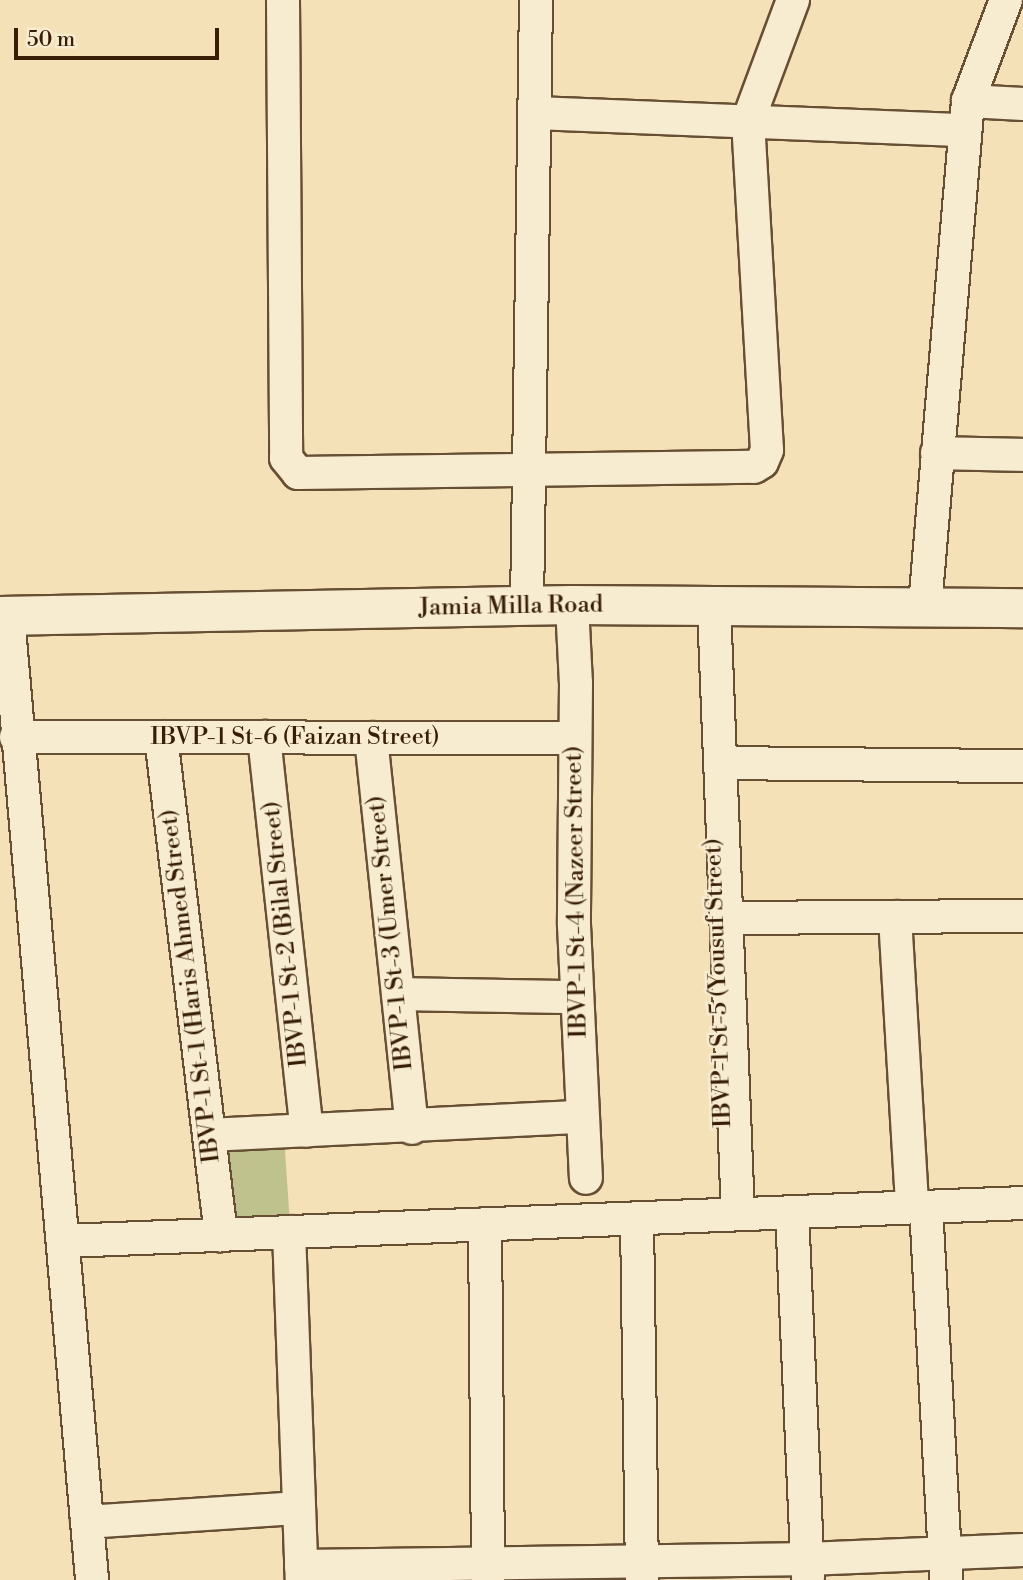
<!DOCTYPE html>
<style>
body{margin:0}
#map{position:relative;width:1023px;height:1580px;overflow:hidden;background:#f5e1b7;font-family:"Libre Bodoni",serif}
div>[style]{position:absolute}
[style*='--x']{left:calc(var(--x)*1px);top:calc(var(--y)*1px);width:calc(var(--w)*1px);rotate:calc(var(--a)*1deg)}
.green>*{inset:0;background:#bfc28c}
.roads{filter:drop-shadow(2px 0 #674f33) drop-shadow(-2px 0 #674f33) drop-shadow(0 2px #674f33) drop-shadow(0 -2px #674f33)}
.minor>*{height:32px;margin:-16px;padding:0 16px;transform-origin:16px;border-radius:16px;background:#f8ecd0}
.secondary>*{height:38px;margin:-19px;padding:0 19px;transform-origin:19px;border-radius:19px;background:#f8ecd0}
span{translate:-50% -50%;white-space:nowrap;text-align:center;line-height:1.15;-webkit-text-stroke:5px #f8ecd0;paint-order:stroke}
.street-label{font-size:24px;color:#381e07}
.scale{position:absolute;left:14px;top:28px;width:205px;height:32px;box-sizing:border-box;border:4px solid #381e07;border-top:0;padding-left:9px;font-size:21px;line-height:24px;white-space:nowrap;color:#381e07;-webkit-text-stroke:5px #f8ecd0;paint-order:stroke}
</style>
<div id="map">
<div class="green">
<i style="clip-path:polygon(284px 1137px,290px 1224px,225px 1228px,217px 1138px)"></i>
</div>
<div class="roads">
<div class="minor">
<i style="--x:283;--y:0;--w:458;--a:89.6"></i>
<i style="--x:286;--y:458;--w:19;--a:51"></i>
<i style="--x:298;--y:473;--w:456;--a:-0.8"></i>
<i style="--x:754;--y:467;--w:9;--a:-32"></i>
<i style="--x:762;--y:462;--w:13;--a:-67"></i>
<i style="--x:767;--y:450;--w:330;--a:-93.3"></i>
<i style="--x:748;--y:121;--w:129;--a:-69.6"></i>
<i style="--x:968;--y:101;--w:55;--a:3.1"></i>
<i style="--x:535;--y:113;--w:430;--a:2.3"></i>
<i style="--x:937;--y:453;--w:86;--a:1.3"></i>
<i style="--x:572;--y:605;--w:78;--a:87.1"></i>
<i style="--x:576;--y:683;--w:242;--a:90.5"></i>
<i style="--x:574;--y:925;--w:253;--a:87.3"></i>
<i style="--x:527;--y:606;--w:606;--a:-89.15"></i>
<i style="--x:925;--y:606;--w:507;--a:-85.13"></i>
<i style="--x:968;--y:101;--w:108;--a:-69.4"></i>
<i style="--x:714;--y:607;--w:607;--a:87.74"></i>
<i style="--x:8;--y:617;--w:967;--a:85.01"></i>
<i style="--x:16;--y:737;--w:559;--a:0.1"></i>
<i style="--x:161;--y:737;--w:502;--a:83.13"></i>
<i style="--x:264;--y:737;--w:396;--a:83.8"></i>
<i style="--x:371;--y:738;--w:392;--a:84"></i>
<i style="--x:720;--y:763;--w:303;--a:0.6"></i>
<i style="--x:895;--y:917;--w:290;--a:86.6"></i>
<i style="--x:727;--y:918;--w:296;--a:-0.4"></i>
<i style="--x:398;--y:994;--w:178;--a:1"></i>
<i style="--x:209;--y:1135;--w:372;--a:-2.8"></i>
<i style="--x:926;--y:1207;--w:374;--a:86.9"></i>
<i style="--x:792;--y:1212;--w:366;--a:87.5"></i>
<i style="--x:637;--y:1218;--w:362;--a:89.2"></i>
<i style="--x:485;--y:1224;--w:356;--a:89.5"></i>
<i style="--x:289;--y:1232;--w:348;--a:87.9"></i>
<i style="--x:65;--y:1241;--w:959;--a:-2.27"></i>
<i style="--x:87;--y:1522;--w:212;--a:-3.8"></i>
<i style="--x:301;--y:1566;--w:506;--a:-0.79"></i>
<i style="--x:807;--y:1559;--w:216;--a:-2.4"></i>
</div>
<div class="secondary">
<i style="--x:0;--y:616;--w:572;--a:-1.1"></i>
<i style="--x:572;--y:605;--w:451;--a:0.4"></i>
</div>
</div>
<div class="street-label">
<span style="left:511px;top:607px;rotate:-1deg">Jamia Milla Road</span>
<span style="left:295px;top:738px">IBVP-1 St-6 (Faizan Street)</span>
<span style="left:577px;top:892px;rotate:-91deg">IBVP-1 St-4 (Nazeer Street)</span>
<span style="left:391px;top:933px;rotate:-96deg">IBVP-1 St-3 (Umer Street)</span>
<span style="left:286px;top:934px;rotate:-96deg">IBVP-1 St-2 (Bilal Street)</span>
<span style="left:719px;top:983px;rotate:-92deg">IBVP-1 St-5 (Yousuf Street)</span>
<span style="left:191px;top:986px;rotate:-97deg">IBVP-1 St-1 (Haris Ahmed Street)</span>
</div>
<div class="scale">50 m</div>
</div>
